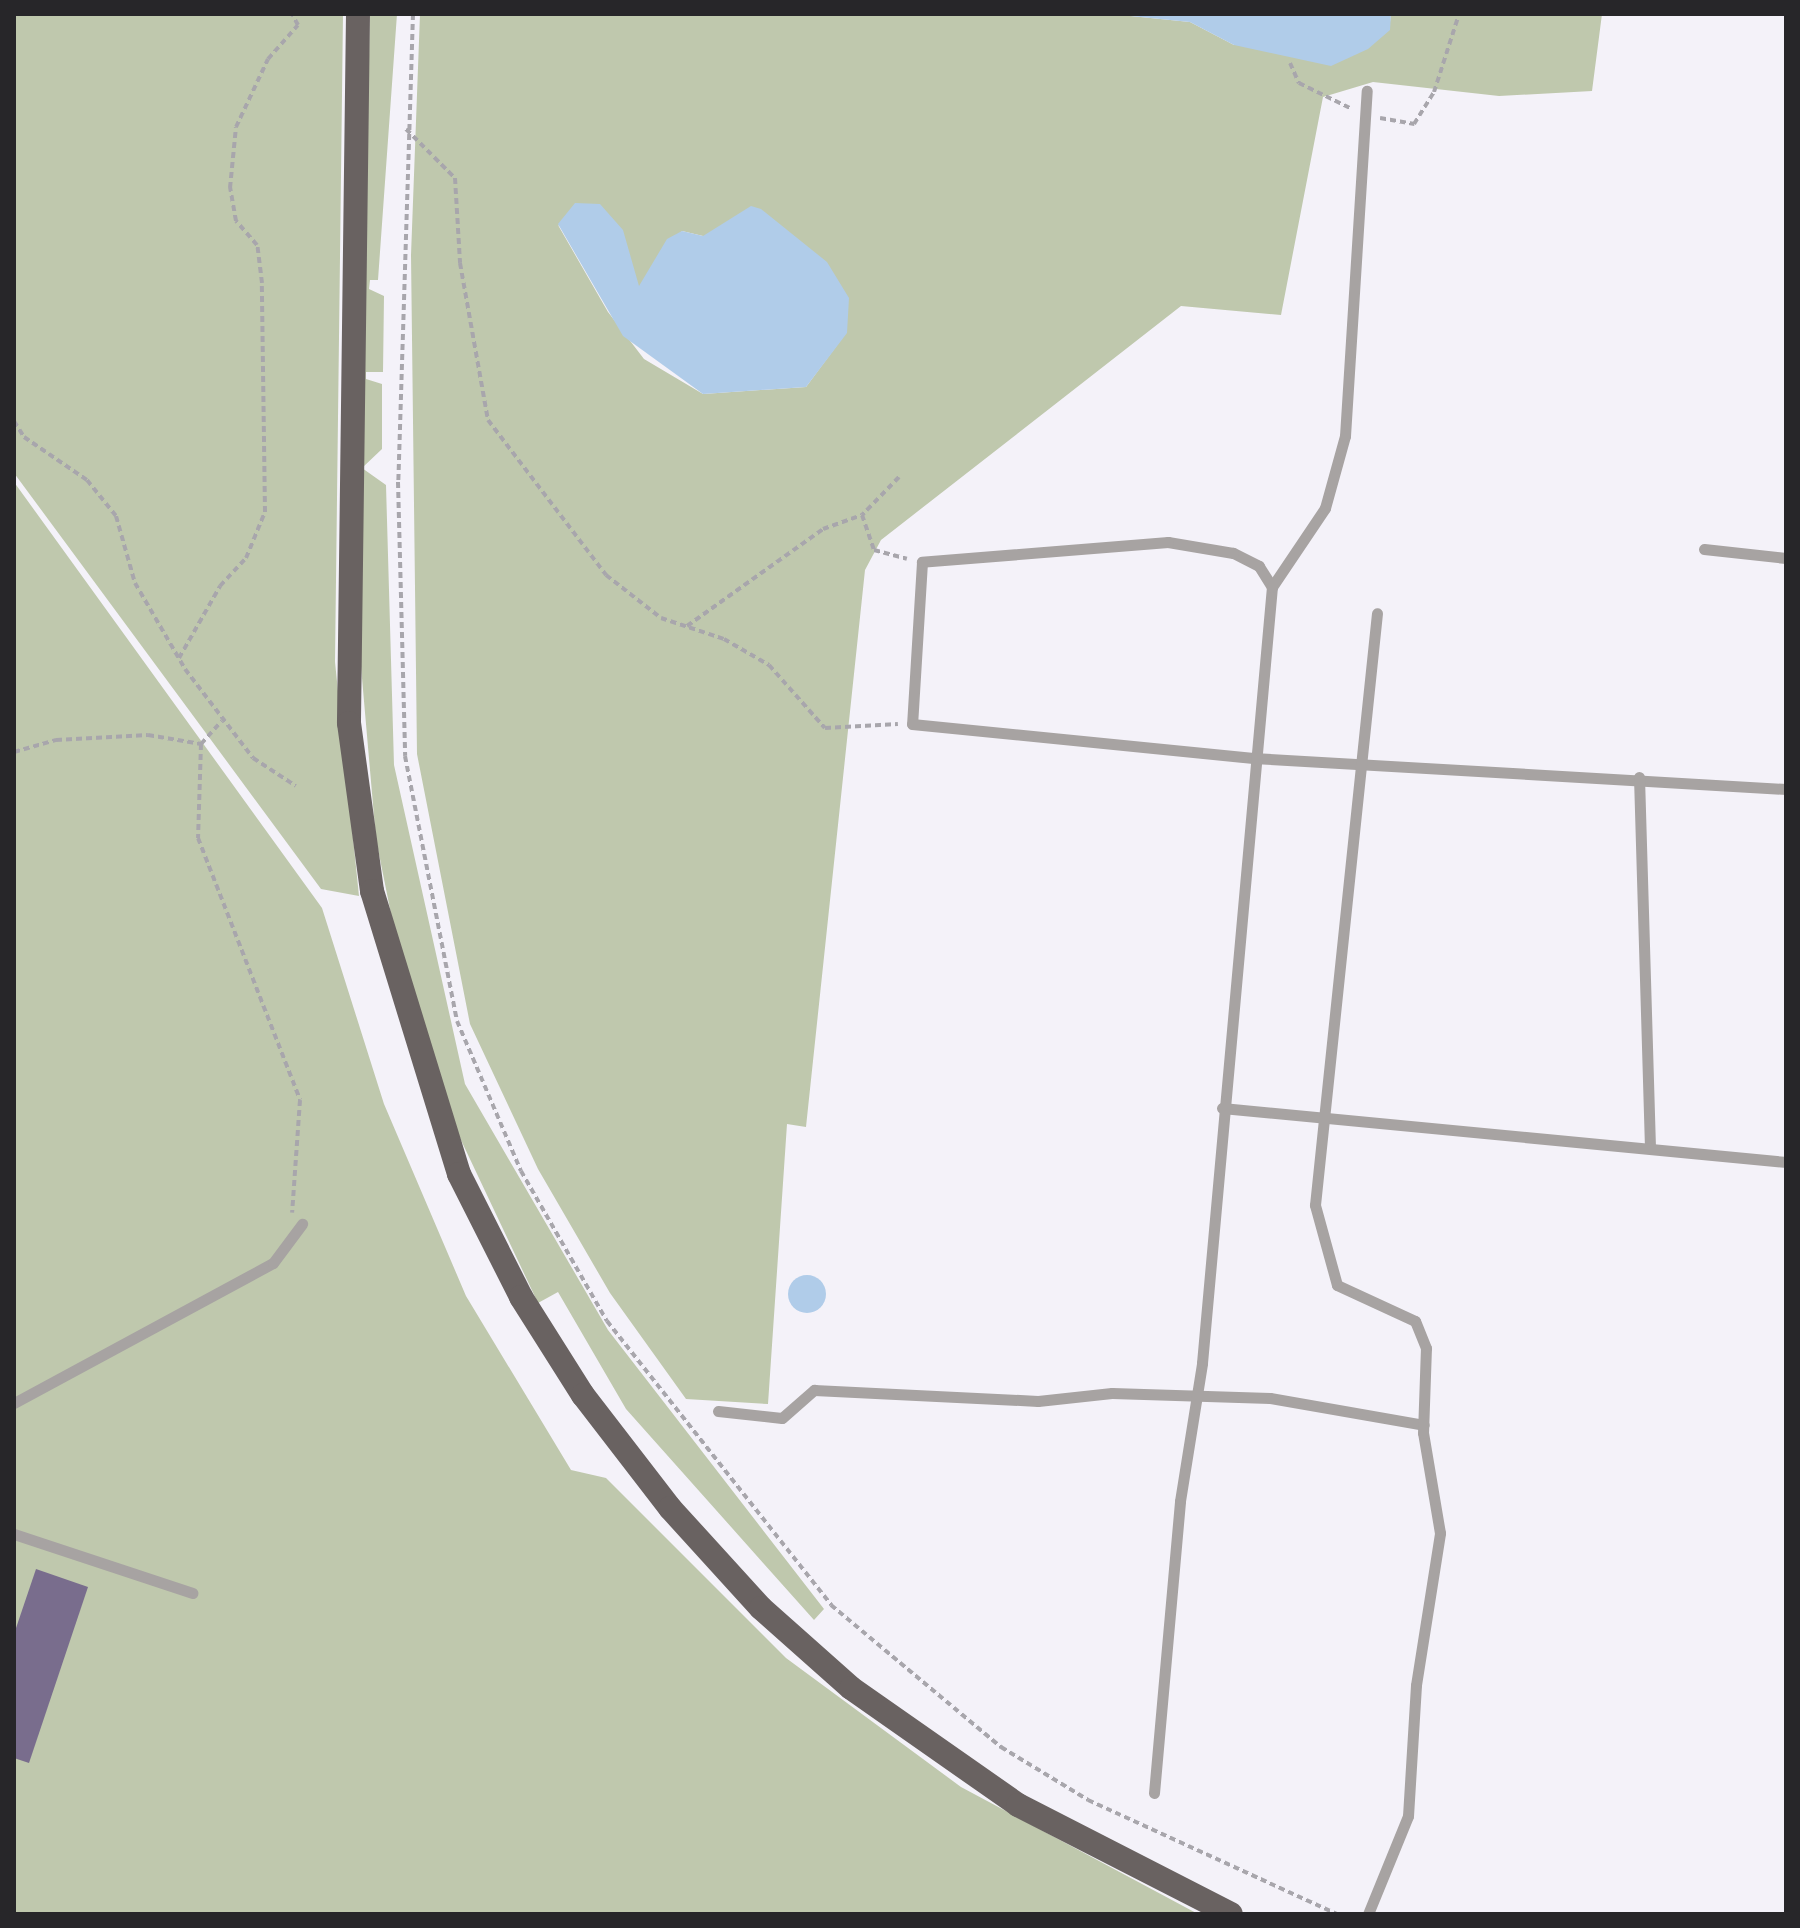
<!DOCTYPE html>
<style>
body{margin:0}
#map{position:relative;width:1800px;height:1928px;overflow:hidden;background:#f4f2f9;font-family:"Crimson Pro",serif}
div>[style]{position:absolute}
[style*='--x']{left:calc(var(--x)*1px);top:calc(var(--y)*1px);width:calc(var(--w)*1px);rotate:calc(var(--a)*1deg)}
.green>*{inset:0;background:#bfc8ad}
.water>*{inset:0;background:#b0cce9}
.round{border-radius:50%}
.building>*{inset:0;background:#796d8d}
.path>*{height:4px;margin-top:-2px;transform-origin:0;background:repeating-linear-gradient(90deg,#a8a6ac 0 6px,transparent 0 10px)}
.lane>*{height:11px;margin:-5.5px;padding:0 5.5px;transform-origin:5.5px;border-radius:5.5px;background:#a7a3a2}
.primary>*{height:24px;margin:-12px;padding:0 12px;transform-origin:12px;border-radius:12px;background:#696261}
span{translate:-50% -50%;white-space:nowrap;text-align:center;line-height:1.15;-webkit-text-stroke:8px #fff;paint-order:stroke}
.frame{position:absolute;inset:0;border:16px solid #272629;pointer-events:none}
</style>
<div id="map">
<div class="green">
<i style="clip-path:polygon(14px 14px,343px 14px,335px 662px,359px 896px,321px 889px,14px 473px)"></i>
<i style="clip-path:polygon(370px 14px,397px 14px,378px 280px,370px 280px,369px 289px,384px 296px,383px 372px,366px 372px,366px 379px,382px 384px,382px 449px,362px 468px,386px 485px,394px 765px,465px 1084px,608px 1330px,824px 1609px,814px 1620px,626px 1409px,558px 1292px,538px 1303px,443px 1102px,402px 969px,376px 839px,356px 609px)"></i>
<i style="clip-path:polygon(evenodd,420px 14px,1111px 14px,1190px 22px,1234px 45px,1389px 30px,1391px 14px,1602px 14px,1592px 91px,1499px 96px,1373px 82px,1323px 97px,1281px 315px,1181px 306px,881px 540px,865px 570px,806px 1127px,787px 1124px,768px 1404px,686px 1399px,610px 1293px,538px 1169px,470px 1024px,417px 754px,411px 255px,420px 14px,558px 225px,639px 287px,682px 231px,703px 236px,846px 333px,806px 387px,703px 394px,644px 359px,608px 312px,558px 225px)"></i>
<i style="clip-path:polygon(14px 482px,322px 908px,384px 1104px,466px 1296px,571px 1470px,606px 1478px,786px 1658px,961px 1787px,1198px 1914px,14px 1914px)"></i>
</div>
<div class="water">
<i style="clip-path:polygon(1111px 14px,1391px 14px,1390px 30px,1368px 49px,1331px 66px,1234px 45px,1190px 22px)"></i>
<i style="clip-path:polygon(575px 203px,600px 204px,623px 230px,639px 286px,667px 239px,682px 231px,703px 236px,751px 206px,761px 209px,827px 262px,849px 298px,847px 333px,806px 387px,703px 394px,623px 336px,558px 224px)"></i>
<i class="round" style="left:788px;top:1275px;width:38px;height:38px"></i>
</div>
<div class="building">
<i style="clip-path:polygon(36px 1569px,88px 1587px,29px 1763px,14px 1758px,14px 1634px)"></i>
</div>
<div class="path">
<i style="--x:413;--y:14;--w:468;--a:91.8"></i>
<i style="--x:398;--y:482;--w:274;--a:88.5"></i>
<i style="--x:405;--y:756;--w:270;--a:78.9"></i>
<i style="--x:457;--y:1021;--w:163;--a:66.9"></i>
<i style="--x:521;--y:1171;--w:173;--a:60.2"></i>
<i style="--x:607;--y:1321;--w:362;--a:51.7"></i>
<i style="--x:831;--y:1605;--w:222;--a:39.9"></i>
<i style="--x:1001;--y:1747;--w:102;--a:31.3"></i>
<i style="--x:1088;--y:1800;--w:274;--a:24.6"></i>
<i style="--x:1290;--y:63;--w:22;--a:66"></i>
<i style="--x:1299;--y:83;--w:59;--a:26.1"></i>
<i style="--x:1380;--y:118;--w:35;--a:10"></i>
<i style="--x:1414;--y:124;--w:38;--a:-58"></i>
<i style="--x:1434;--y:92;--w:82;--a:-72.2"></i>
<i style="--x:406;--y:129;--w:69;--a:45"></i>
<i style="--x:455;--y:178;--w:85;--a:86.6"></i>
<i style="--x:460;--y:263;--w:159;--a:79.9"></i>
<i style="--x:488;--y:420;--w:195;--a:52.7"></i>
<i style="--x:606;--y:575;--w:70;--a:38"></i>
<i style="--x:661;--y:618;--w:66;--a:18.4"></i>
<i style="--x:724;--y:639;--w:52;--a:30"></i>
<i style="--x:769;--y:665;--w:84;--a:48.4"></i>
<i style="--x:825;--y:728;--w:73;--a:-3.1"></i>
<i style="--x:14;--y:421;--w:19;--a:58"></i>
<i style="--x:24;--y:437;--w:76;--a:34.3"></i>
<i style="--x:87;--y:480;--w:46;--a:51.1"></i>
<i style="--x:116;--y:516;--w:70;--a:74.2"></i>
<i style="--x:135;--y:583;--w:99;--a:59.8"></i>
<i style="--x:185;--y:669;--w:112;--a:52.6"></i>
<i style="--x:253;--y:758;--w:51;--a:33.1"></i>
<i style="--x:899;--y:477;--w:53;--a:134.2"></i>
<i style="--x:862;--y:515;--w:37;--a:71"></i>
<i style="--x:874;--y:550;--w:34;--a:15"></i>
<i style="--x:687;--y:626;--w:167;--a:-35.5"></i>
<i style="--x:823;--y:529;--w:41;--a:-19.7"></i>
<i style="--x:179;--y:658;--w:83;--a:-60.3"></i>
<i style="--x:220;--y:586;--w:38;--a:-47"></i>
<i style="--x:246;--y:558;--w:50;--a:-67.6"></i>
<i style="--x:265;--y:512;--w:229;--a:-90.8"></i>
<i style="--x:262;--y:283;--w:38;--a:-97"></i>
<i style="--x:257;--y:245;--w:32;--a:-131"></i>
<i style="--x:236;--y:221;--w:34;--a:-100"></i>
<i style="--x:230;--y:188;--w:61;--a:-84.4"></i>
<i style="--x:236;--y:127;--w:75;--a:-64.8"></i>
<i style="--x:268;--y:59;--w:45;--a:-48.6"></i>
<i style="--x:298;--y:25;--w:13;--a:-119"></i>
<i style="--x:201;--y:744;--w:94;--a:91.8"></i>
<i style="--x:198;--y:838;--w:281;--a:68.7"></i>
<i style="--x:300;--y:1100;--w:113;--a:94"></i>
<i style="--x:14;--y:752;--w:44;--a:-15.9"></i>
<i style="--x:56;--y:740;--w:92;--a:-3.1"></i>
<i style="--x:148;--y:735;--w:54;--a:9.6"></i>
<i style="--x:201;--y:744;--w:31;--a:-48"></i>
</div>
<div class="lane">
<i style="--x:1704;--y:549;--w:82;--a:6.3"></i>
<i style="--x:1272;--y:587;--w:25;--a:-122"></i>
<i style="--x:1259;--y:566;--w:29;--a:-153"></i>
<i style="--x:1233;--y:553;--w:66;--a:-170.4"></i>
<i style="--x:1168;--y:542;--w:247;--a:175.4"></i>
<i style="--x:922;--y:562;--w:162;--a:93.5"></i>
<i style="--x:912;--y:724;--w:343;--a:5.7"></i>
<i style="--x:1253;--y:758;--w:534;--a:3.33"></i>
<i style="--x:1639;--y:777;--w:371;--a:88.3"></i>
<i style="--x:1222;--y:1108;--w:567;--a:5.47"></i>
<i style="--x:14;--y:1403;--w:294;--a:-28.4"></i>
<i style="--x:273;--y:1263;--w:49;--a:-53.4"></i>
<i style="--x:718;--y:1411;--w:64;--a:6.2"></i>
<i style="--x:782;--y:1418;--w:43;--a:-41.2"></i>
<i style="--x:814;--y:1390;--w:224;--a:2.8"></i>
<i style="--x:1038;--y:1401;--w:74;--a:-6.2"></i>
<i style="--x:1112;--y:1393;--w:158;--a:1.8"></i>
<i style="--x:1270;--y:1398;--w:156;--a:9.9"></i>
<i style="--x:14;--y:1534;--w:188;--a:18.3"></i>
<i style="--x:1154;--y:1793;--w:293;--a:-84.9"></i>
<i style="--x:1180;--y:1501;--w:140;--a:-80.9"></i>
<i style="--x:1202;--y:1363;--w:779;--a:-84.85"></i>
<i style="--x:1272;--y:587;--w:95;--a:-56.1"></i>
<i style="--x:1325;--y:508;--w:75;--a:-74.5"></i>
<i style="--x:1345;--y:436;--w:346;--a:-86.4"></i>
<i style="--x:1368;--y:1914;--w:106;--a:-67.8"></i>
<i style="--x:1408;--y:1816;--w:131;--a:-86.5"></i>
<i style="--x:1416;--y:1685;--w:154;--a:-81"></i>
<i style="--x:1440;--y:1533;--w:101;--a:-99.6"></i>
<i style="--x:1423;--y:1433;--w:85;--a:-88"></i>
<i style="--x:1426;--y:1348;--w:29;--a:-112"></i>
<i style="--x:1415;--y:1321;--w:86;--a:-155.2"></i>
<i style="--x:1337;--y:1285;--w:83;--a:-105.4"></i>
<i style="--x:1315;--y:1205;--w:595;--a:-84.02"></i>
</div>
<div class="primary">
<i style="--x:358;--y:14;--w:709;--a:90.73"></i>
<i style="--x:349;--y:723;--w:170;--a:82.2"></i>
<i style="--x:372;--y:891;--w:296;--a:72.9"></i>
<i style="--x:459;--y:1174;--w:138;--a:63.2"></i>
<i style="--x:521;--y:1297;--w:116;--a:57.7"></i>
<i style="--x:583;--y:1395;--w:143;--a:52.4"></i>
<i style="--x:670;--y:1508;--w:135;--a:47.7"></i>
<i style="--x:761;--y:1608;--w:120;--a:41.6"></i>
<i style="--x:851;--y:1688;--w:204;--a:35"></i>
<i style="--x:1018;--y:1805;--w:239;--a:27.1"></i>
</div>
<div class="frame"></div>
</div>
